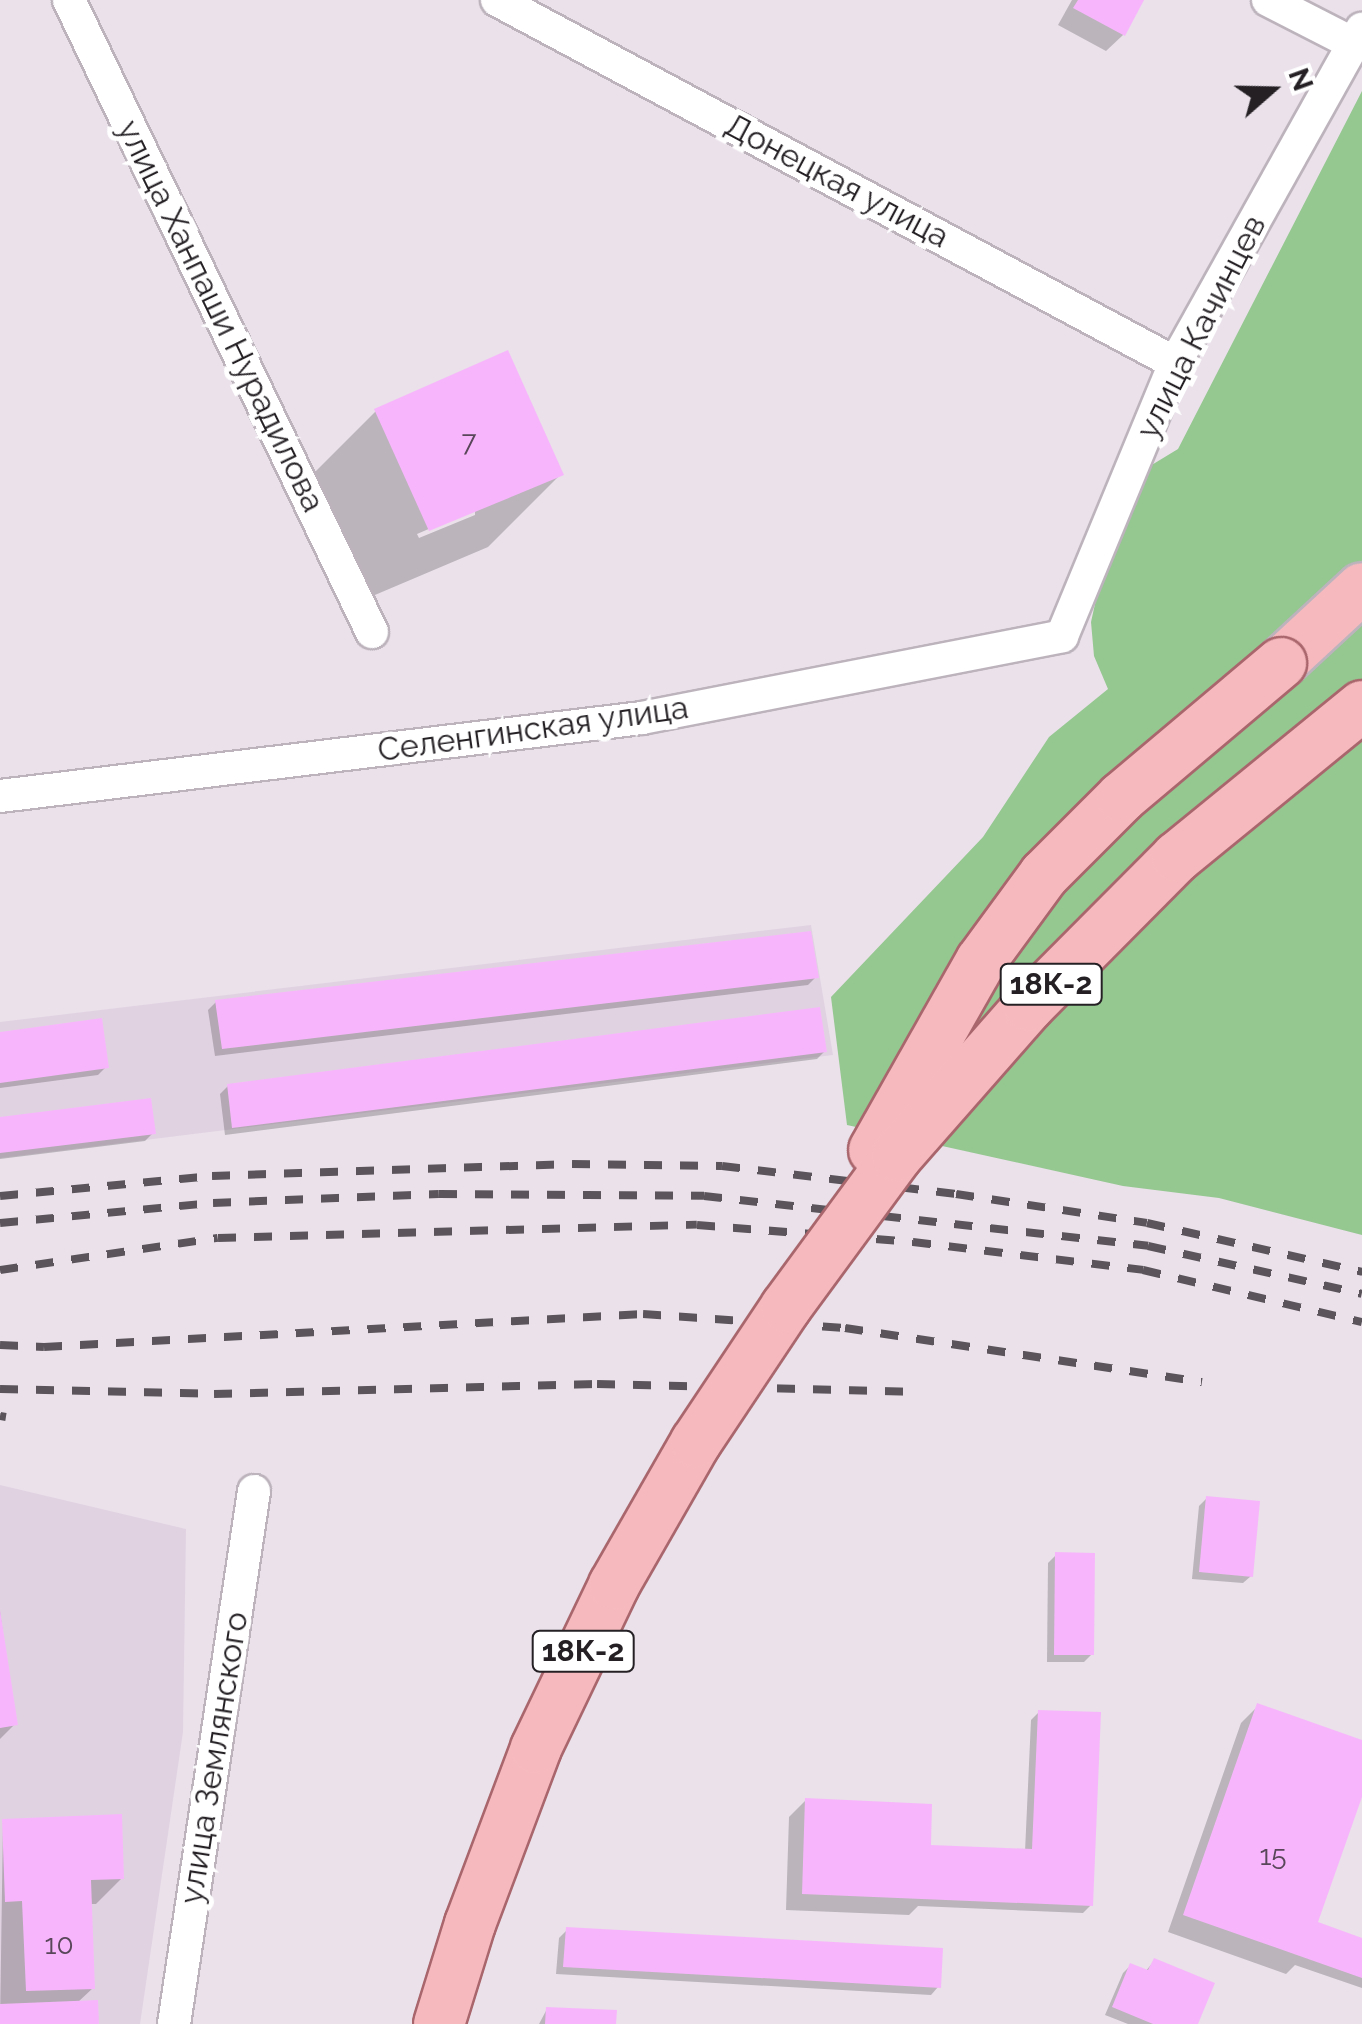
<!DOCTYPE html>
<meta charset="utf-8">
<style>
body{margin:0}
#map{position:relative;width:1362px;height:2024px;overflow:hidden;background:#eae1ea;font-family:Raleway,sans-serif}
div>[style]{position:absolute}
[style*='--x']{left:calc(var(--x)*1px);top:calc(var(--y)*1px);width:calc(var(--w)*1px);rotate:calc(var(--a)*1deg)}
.built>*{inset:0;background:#e1d2e2}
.green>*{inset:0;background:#95c791}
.shadow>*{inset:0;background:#0003}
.building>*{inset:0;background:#f7b6fb}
.roads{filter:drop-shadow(2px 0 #bcb3bc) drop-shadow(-2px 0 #bcb3bc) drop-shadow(0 2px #bcb3bc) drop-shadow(0 -2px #bcb3bc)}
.street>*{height:32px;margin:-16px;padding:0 16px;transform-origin:16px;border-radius:16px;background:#fff}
.primary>*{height:50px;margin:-25px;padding:0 25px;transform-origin:25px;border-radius:25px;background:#f6babe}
.rail>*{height:8px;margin-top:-4px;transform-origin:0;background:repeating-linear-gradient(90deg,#5b555b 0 18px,transparent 0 36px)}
.bridges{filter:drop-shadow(2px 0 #a9666c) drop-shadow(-2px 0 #a9666c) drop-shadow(0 2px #a9666c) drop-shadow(0 -2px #a9666c)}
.primary-bridge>*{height:50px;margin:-25px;padding:0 25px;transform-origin:25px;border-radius:25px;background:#f6babe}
span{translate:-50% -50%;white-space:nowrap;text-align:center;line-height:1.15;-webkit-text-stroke:10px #fff;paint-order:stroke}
.number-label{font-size:28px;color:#59465a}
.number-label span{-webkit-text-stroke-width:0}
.shield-label span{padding:2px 8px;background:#fff;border:2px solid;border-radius:8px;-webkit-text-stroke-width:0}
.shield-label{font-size:30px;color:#242024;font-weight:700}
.street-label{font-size:32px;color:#242024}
.north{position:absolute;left:1222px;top:40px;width:100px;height:100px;-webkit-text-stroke:8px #fff;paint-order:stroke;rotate:70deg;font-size:28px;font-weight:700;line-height:40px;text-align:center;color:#242024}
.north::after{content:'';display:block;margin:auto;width:35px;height:45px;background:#242024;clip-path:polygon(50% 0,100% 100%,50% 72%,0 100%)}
</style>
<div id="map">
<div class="built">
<i style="clip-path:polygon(811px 925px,833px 1055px,0 1158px,0 1022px)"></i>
<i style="clip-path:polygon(0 1485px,186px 1529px,183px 1732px,140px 2024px,0 2024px)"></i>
</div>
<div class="green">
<i style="clip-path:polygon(1362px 91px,1362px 1235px,1219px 1198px,1123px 1186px,847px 1125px,831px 997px,983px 837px,1049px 737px,1108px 689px,1094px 656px,1091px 622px,1122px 483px,1178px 449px)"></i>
</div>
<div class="shadow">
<i style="clip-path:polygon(1072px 0,1142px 0,1123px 35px,1106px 51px,1058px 25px)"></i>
<i style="clip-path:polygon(evenodd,376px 411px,561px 474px,488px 547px,356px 603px,303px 484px,376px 411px,475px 509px,475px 515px,419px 538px,417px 534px,475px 509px)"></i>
<i style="clip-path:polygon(816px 977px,808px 985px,215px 1056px,208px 1010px,216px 1002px)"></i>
<i style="clip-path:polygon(0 1034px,106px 1067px,98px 1075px,0 1088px)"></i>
<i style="clip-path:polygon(825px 1051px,817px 1059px,225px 1135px,220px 1094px,228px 1086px)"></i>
<i style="clip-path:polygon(0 1119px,153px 1133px,145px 1141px,0 1159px)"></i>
<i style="clip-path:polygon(1207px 1498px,1251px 1576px,1243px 1583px,1192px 1579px,1199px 1506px)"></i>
<i style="clip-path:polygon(1056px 1555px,1092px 1654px,1084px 1662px,1047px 1662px,1048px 1563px)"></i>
<i style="clip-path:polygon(0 1611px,15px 1724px,0 1739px)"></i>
<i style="clip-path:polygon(1258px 1706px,1362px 1743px,1362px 1790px,1315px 1924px,1362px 1941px,1362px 1988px,1295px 1965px,1286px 1974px,1168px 1932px,1241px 1723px)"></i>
<i style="clip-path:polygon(1039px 1712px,1091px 1905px,1083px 1913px,918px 1906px,909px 1915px,786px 1910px,789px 1817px,806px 1800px,927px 1852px,1025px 1852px,1031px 1720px)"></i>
<i style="clip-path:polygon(3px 1822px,122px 1878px,96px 1904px,89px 1904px,93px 1988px,77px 2003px,96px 2024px,0 2024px)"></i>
<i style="clip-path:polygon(567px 1930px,938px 1987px,931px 1995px,556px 1974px,559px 1938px)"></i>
<i style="clip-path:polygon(1154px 1961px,1195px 2024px,1128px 2024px,1105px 2015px,1123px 1973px,1130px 1966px,1145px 1972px)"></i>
<i style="clip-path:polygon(547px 2009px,614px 2024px,539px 2024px)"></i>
</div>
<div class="building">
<i style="clip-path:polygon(1078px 0,1144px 0,1125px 36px,1073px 8px)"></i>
<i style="clip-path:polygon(508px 350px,564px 475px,429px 531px,374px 409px)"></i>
<i style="clip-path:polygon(811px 931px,819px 978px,222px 1049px,215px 1000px)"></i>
<i style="clip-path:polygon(820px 1007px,827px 1052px,232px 1128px,227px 1084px)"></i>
<i style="clip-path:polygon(102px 1018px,109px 1068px,0 1083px,0 1032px)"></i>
<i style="clip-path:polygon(151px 1098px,156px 1134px,0 1153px,0 1117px)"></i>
<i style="clip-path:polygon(1206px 1496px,1260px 1501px,1253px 1577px,1199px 1572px)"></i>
<i style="clip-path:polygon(1055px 1552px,1095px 1553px,1094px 1655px,1054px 1655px)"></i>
<i style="clip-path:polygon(0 1610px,18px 1725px,0 1728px)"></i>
<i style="clip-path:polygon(1257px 1703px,1362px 1740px,1362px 1797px,1318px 1922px,1362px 1938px,1362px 1978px,1183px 1915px)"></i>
<i style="clip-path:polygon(1038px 1710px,1101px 1712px,1093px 1906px,802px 1894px,805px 1798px,932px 1804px,931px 1845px,1032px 1849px)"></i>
<i style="clip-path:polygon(122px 1814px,124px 1879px,91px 1880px,95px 1989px,26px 1991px,22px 1901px,5px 1902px,2px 1819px)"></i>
<i style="clip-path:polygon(566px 1927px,943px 1948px,941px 1988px,563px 1967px)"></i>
<i style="clip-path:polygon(1154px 1958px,1215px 1983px,1198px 2024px,1153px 2024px,1112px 2007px,1130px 1963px,1148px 1970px)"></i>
<i style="clip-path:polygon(98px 2000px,99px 2024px,0 2024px,0 2004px)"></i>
<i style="clip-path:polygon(546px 2007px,617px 2010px,616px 2024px,545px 2024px)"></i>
</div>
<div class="roads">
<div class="street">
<i style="--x:69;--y:0;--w:701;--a:64.39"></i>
<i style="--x:497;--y:0;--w:769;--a:28.16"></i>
<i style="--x:1268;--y:0;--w:97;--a:27.1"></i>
<i style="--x:0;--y:796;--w:647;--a:-6.93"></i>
<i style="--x:642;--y:718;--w:428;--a:-11"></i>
<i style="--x:1062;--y:636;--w:295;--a:-67.5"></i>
<i style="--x:1175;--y:363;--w:383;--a:-60.8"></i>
<i style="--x:174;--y:2024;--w:539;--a:-81.46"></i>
</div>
<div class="primary">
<i style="--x:1281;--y:663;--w:110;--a:-42.8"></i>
</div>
</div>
<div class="rail">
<i style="--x:0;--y:1196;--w:213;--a:-5.4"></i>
<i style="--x:212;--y:1176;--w:360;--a:-1.9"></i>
<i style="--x:572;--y:1164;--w:150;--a:0.8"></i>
<i style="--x:722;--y:1166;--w:236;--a:6.8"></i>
<i style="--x:956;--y:1194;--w:193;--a:8.6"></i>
<i style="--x:1147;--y:1223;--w:221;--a:12.8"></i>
<i style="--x:0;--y:1223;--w:214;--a:-5.4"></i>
<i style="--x:213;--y:1203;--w:226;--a:-2.3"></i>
<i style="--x:439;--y:1194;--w:265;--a:0.4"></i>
<i style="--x:704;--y:1196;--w:447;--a:6.4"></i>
<i style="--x:1148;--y:1246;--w:219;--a:12.6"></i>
<i style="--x:0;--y:1270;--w:220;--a:-8.4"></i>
<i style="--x:218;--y:1238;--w:479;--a:-1.6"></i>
<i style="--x:697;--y:1225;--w:217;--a:4.5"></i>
<i style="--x:913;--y:1242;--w:232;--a:6.9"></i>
<i style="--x:1143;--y:1270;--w:225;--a:13.4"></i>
<i style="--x:0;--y:1345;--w:44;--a:2.6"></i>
<i style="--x:44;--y:1347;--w:600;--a:-3.15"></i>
<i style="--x:643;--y:1314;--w:202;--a:4"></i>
<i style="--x:845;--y:1328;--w:361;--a:8.6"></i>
<i style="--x:0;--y:1389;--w:214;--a:1.3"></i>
<i style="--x:214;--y:1394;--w:383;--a:-1.5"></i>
<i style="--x:597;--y:1384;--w:323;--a:1.4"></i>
<i style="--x:0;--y:1416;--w:6;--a:9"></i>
</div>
<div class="bridges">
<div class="primary-bridge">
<i style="--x:874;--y:1150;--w:217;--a:-60.5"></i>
<i style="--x:981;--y:961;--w:107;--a:-53.8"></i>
<i style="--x:1044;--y:875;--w:110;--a:-45"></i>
<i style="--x:1122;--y:797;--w:208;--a:-40.1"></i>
<i style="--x:439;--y:2024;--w:105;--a:-72.8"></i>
<i style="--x:470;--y:1924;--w:188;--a:-69.4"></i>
<i style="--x:536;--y:1748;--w:181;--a:-64.4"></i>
<i style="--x:614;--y:1585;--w:165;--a:-60.2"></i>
<i style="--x:696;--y:1442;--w:162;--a:-56.3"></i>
<i style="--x:786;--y:1307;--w:187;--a:-53.7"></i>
<i style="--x:897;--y:1156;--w:200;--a:-48.7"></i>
<i style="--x:1029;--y:1006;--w:210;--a:-45.2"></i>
<i style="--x:1177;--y:857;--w:239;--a:-39.2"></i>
</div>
</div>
<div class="number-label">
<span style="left:469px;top:442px">7</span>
<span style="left:1273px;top:1856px">15</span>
<span style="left:59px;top:1945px">10</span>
</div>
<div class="shield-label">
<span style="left:1051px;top:984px">18К-2</span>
<span style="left:583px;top:1651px">18К-2</span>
</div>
<div class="street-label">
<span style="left:837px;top:181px;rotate:28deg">Донецкая улица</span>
<span style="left:221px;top:316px;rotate:64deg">улица Ханпаши Нурадилова</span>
<span style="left:1201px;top:327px;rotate:-63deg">улица Качинцев</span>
<span style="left:533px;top:729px;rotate:-8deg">Селенгинская улица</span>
<span style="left:214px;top:1758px;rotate:-81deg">улица Землянского</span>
</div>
<div class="north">N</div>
</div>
